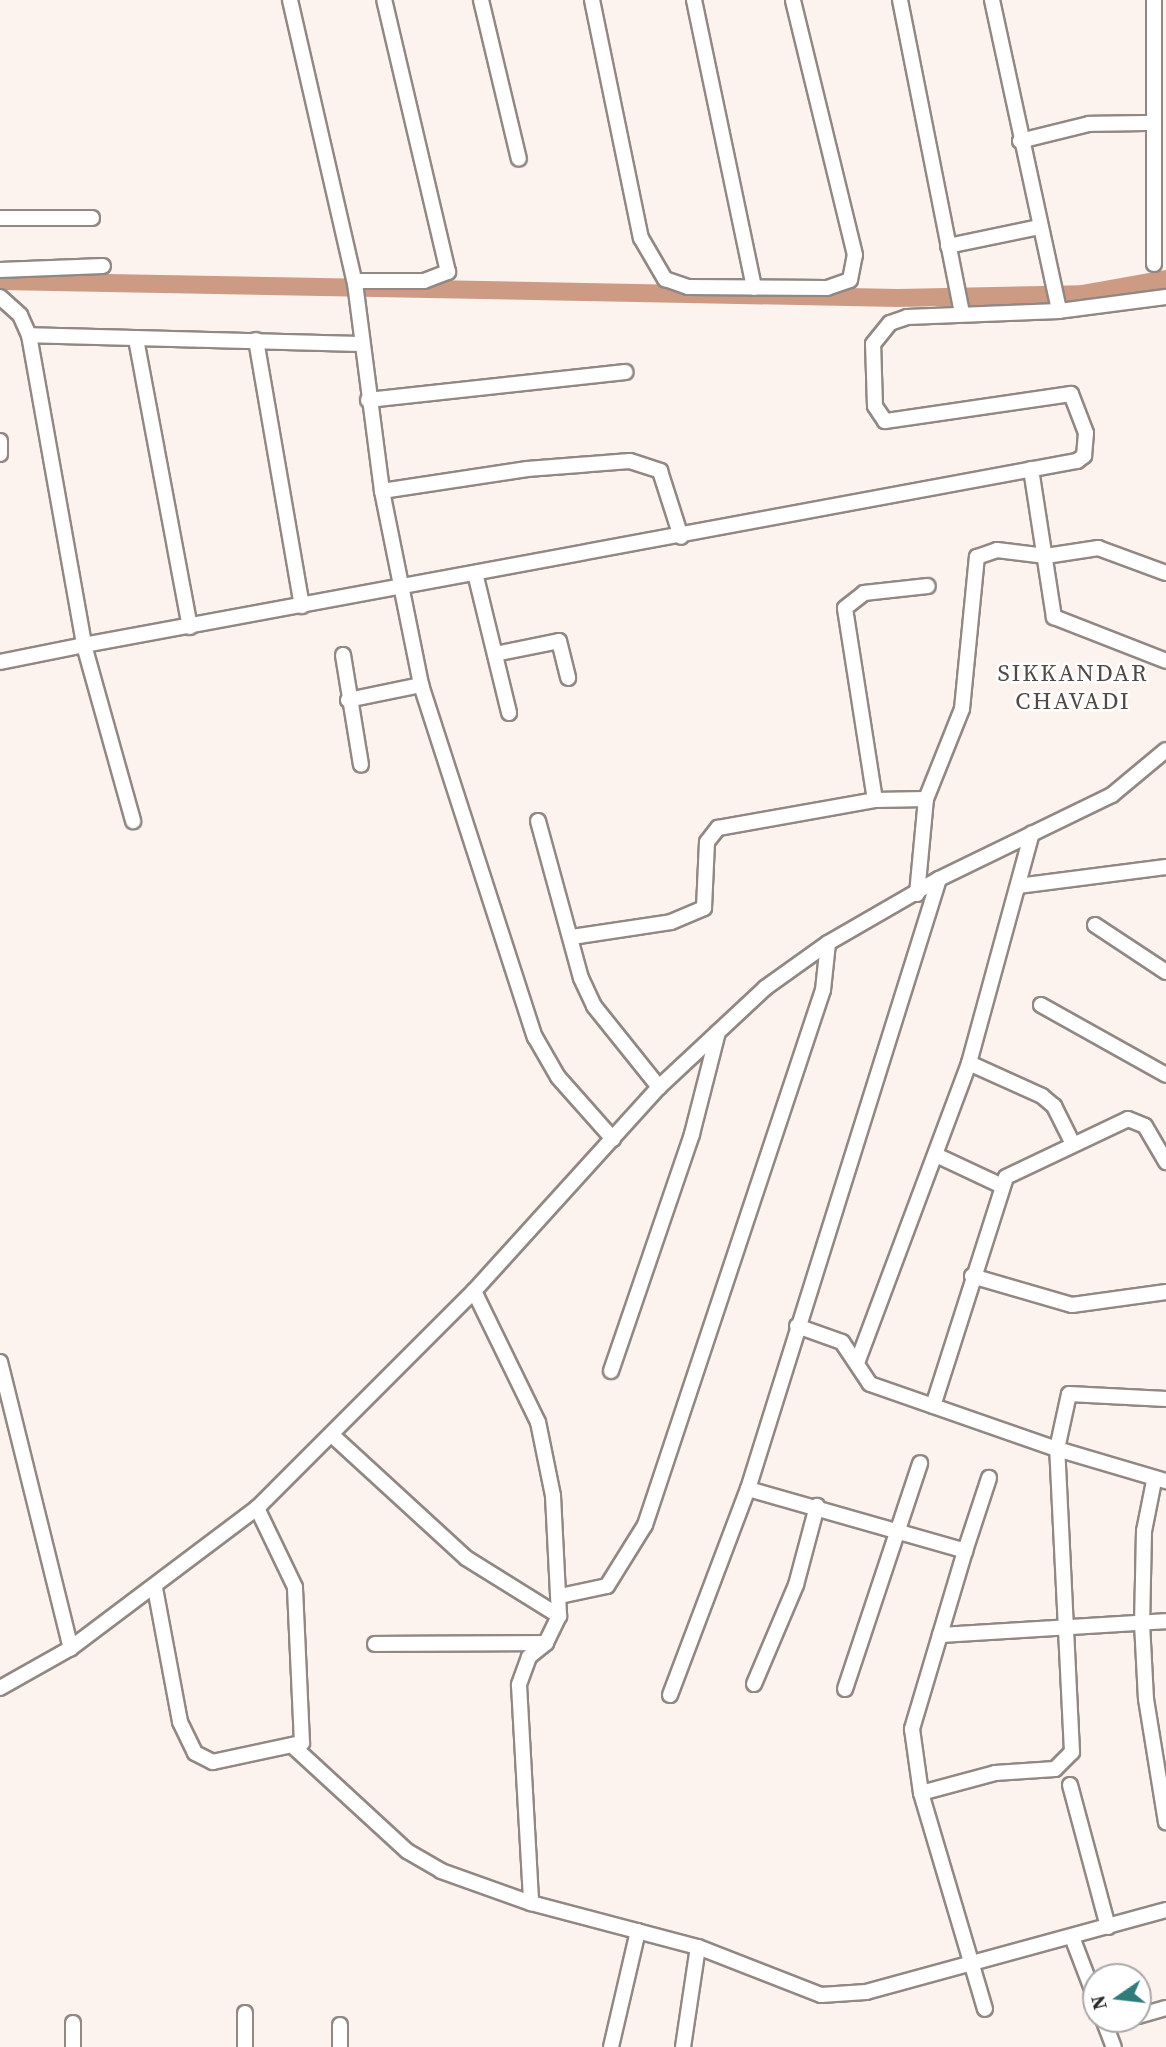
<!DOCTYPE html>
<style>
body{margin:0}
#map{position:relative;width:1166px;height:2047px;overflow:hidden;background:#fcf2ee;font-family:"Source Serif 4",serif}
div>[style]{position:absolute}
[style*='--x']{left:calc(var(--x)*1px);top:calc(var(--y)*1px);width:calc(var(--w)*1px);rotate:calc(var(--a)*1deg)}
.canal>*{height:18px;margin:-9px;padding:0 9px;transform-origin:9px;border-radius:9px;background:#cd9b84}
.roads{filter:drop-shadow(2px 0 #918884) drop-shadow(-2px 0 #918884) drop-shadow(0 2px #918884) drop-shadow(0 -2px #918884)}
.street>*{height:14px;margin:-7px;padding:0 7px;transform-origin:7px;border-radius:7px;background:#fff}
span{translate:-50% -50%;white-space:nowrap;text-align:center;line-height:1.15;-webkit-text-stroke:5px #fff;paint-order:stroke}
.neighbourhood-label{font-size:24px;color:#514946;letter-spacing:2px}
.north{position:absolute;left:1082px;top:1963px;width:70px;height:70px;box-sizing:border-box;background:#fff;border:2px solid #aaa8a8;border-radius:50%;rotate:256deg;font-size:19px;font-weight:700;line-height:28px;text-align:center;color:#2a2625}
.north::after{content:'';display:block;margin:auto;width:24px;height:32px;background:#327b7b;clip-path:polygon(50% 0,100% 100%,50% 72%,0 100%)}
</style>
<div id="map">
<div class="canal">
<i style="--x:0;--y:281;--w:898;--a:1.08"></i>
<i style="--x:898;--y:298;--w:184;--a:-1.2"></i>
<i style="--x:1082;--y:294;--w:85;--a:-10.1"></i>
</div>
<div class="roads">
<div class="street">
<i style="--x:290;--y:0;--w:290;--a:77.1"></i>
<i style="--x:355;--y:283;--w:210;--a:82.6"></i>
<i style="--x:382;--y:491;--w:198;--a:78.6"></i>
<i style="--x:421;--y:685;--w:370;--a:72.1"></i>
<i style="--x:535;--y:1037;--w:46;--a:60.1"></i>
<i style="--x:558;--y:1077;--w:83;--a:48.4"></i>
<i style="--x:481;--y:0;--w:163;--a:76.6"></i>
<i style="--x:592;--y:0;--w:243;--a:78.4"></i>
<i style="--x:641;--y:238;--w:48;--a:59.7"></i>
<i style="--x:665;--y:279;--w:24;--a:19"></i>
<i style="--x:688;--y:287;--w:139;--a:0.4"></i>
<i style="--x:827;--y:288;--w:24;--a:-19"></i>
<i style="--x:850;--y:280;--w:25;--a:-79"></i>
<i style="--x:855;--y:255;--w:262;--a:-103.7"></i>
<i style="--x:694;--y:0;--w:294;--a:78.2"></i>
<i style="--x:900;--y:0;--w:319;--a:78.8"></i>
<i style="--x:992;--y:0;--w:318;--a:77.8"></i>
<i style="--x:1020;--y:141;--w:71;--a:-13.8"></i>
<i style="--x:1089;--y:124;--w:65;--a:-0.9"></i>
<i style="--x:0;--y:218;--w:92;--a:0"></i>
<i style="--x:948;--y:246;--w:94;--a:-11.7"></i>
<i style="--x:1154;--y:264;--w:264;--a:-90"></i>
<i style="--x:0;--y:270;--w:103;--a:-2.2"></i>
<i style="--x:355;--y:281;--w:69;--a:0"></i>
<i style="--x:424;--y:281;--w:26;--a:-21"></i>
<i style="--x:448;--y:272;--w:279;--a:-103.2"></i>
<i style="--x:0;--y:297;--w:27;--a:42"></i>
<i style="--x:20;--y:315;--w:22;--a:66"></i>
<i style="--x:136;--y:339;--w:293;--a:79.4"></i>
<i style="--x:256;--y:340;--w:270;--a:80.2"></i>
<i style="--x:362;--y:344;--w:333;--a:-178.5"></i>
<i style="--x:29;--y:335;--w:315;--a:79.9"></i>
<i style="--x:84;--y:645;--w:1010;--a:-10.5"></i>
<i style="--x:1077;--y:461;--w:9;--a:-36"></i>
<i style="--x:1084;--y:456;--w:23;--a:-85"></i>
<i style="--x:1086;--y:433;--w:42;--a:-111"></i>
<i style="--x:1071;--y:394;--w:188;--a:171.7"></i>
<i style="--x:885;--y:421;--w:18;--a:-124"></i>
<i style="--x:875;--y:406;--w:62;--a:-91.8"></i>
<i style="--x:873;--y:344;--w:27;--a:-51"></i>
<i style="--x:890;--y:323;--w:18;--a:-19"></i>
<i style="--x:907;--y:317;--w:152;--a:-2.3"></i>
<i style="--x:1059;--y:311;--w:108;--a:-7.5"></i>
<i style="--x:368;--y:400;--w:259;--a:-6.2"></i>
<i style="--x:0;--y:441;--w:13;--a:90"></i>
<i style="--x:1031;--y:469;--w:150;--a:81.2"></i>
<i style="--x:1054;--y:617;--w:120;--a:21.4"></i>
<i style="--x:382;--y:491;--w:147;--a:-8.6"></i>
<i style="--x:527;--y:469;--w:103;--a:-4.4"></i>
<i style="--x:630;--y:461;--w:32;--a:18"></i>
<i style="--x:660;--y:471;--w:69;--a:72.3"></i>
<i style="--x:475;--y:573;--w:144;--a:76.3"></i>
<i style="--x:495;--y:654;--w:65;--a:-11.5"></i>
<i style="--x:559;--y:641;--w:38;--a:76"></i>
<i style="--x:343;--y:655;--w:111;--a:80.7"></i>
<i style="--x:0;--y:662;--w:86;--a:-11.4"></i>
<i style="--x:84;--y:645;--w:183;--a:74.4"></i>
<i style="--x:348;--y:700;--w:75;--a:-11.6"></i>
<i style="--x:875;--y:800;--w:194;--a:-98.9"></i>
<i style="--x:845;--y:608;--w:24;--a:-38"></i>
<i style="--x:864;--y:593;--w:64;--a:-6.2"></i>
<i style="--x:538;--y:821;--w:163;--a:74.7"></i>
<i style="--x:581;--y:978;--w:31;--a:65"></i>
<i style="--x:594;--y:1006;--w:104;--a:51.3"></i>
<i style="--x:939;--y:879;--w:639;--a:107.39"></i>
<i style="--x:748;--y:1489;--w:226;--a:15.9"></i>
<i style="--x:965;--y:1551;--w:186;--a:106.6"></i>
<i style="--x:912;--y:1729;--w:65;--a:82"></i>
<i style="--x:921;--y:1793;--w:225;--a:73.5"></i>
<i style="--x:1018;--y:886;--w:149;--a:-7.3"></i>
<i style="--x:917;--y:894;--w:95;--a:-84.6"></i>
<i style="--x:926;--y:799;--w:97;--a:-68.2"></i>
<i style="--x:962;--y:709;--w:153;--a:-84.4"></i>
<i style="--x:977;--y:557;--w:21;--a:-19"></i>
<i style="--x:997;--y:550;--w:49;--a:7"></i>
<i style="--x:1046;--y:556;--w:53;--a:-8.7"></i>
<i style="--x:1098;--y:548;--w:72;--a:20.2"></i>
<i style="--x:1095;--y:925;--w:85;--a:33.5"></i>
<i style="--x:572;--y:937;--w:100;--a:-8.6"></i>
<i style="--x:671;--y:922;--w:36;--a:-23"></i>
<i style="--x:704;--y:908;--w:66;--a:-87.4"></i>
<i style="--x:707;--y:842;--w:18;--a:-52"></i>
<i style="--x:718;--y:828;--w:159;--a:-10.1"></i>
<i style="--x:875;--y:800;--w:51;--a:-1.1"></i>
<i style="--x:1041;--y:1005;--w:143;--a:29.2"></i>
<i style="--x:969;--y:1063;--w:80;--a:24.3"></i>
<i style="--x:1042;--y:1096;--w:16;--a:40"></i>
<i style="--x:1054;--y:1106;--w:40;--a:63.4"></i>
<i style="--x:936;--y:1155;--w:71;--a:25.1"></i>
<i style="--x:972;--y:1276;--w:104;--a:16.2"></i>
<i style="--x:1072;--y:1305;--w:95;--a:-7.9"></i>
<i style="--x:474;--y:1291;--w:146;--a:64"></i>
<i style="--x:538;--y:1422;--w:76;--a:78.5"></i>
<i style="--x:553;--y:1496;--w:120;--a:87.1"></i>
<i style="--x:559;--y:1616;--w:30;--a:116"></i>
<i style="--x:546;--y:1643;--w:22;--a:141"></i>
<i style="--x:529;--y:1657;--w:30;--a:110"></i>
<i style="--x:519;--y:1685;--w:218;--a:86.8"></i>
<i style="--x:531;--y:1903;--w:173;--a:14.8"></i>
<i style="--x:698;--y:1947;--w:132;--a:21.3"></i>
<i style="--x:821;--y:1995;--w:45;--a:-3.8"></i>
<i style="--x:866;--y:1992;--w:311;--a:-15.3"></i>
<i style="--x:797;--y:1326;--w:48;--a:19.6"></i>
<i style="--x:842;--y:1342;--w:50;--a:56.3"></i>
<i style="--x:870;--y:1384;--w:198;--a:19.2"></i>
<i style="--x:1057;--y:1449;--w:56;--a:-77.7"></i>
<i style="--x:1069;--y:1394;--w:97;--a:3"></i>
<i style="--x:0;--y:1362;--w:295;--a:76.1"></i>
<i style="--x:857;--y:1363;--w:320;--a:-69.5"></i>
<i style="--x:969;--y:1063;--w:238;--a:-74.7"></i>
<i style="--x:611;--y:1371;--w:250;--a:-71.1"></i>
<i style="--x:692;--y:1134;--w:105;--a:-75.7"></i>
<i style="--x:933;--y:1406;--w:240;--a:-72.3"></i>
<i style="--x:1006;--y:1177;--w:135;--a:-25.4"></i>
<i style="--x:1128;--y:1119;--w:18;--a:22"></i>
<i style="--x:1145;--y:1126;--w:42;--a:59.7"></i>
<i style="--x:333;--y:1436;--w:180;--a:42.5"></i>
<i style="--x:466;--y:1558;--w:110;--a:31.9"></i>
<i style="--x:1154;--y:1481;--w:51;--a:101.3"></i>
<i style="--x:1144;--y:1531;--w:92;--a:91.2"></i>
<i style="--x:1142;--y:1623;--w:76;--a:87"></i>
<i style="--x:1146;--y:1699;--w:125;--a:80.8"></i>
<i style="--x:965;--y:1551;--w:77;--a:-71.8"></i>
<i style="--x:155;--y:1588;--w:136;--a:79.4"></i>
<i style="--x:180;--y:1722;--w:34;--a:64"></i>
<i style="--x:195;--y:1753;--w:20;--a:27"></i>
<i style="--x:213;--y:1762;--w:91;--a:-12.1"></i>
<i style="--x:302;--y:1743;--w:156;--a:-92.6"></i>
<i style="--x:295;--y:1587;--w:88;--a:-115.7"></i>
<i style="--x:560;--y:1596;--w:48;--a:-12"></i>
<i style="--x:607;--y:1586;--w:72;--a:-58.1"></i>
<i style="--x:645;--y:1525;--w:564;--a:-71.6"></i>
<i style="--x:823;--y:990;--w:47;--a:-83.9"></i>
<i style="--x:940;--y:1635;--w:226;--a:-3.5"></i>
<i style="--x:375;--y:1644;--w:171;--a:-0.3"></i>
<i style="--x:754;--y:1684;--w:108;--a:-67"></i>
<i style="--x:796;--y:1585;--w:82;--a:-75.1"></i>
<i style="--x:0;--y:1688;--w:81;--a:-29.4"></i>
<i style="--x:71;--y:1648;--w:233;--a:-37"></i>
<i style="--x:257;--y:1508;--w:307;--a:-45"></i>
<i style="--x:474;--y:1291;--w:275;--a:-47.8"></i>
<i style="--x:659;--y:1087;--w:145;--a:-43"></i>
<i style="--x:765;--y:988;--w:77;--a:-35.5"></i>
<i style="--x:828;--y:943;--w:128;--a:-30"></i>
<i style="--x:939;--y:879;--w:192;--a:-25.9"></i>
<i style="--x:1112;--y:795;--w:70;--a:-39.8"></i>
<i style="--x:845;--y:1689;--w:238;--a:-71.6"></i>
<i style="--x:670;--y:1695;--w:220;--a:-69.3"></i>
<i style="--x:295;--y:1748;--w:152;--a:42.6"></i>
<i style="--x:407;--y:1851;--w:39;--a:30"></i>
<i style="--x:441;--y:1871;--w:96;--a:19.6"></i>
<i style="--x:1070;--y:1785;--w:147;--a:75"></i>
<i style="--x:921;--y:1793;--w:77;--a:-15.1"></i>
<i style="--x:995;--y:1773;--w:60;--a:-3.8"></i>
<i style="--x:1055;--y:1769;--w:24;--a:-45"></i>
<i style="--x:1072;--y:1752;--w:303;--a:-92.8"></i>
<i style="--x:1057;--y:1449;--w:114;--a:16.4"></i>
<i style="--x:1072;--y:1937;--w:67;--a:69.1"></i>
<i style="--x:245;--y:2013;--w:34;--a:90"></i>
<i style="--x:1138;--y:2016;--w:29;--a:-16"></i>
<i style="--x:1103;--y:2019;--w:30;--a:69"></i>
<i style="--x:73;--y:2023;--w:24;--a:90"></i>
<i style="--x:1106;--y:2025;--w:22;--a:-16"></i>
<i style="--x:340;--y:2047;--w:22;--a:-90"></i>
<i style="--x:611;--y:2047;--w:119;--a:-76.9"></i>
<i style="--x:683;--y:2047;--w:101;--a:-81.5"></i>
</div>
</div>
<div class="neighbourhood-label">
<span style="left:1073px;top:687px">SIKKANDAR<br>CHAVADI</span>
</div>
<div class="north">N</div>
</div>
